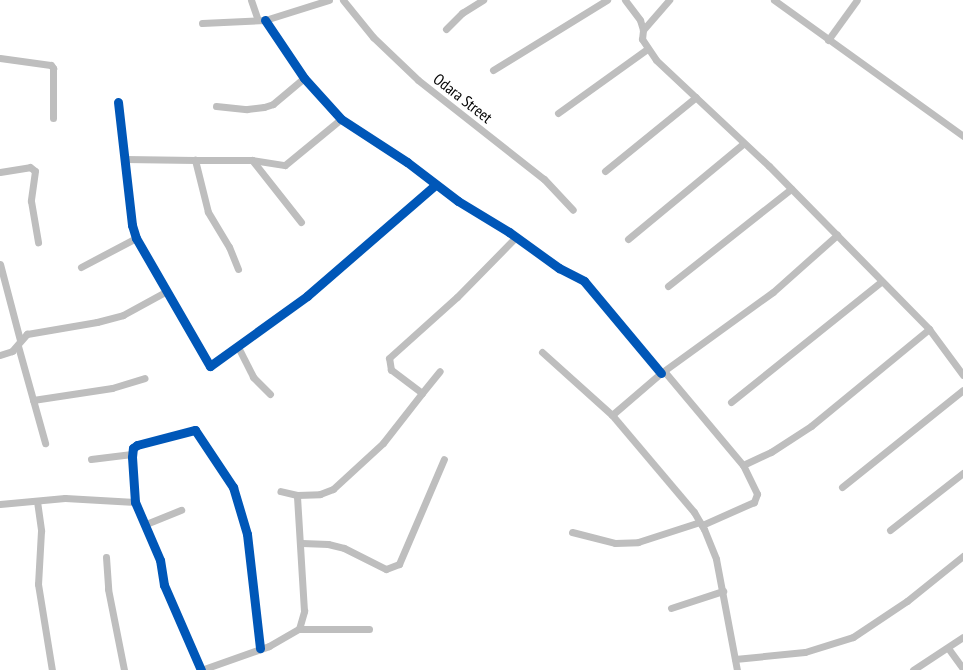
<!DOCTYPE html>
<style>
body{margin:0}
#map{position:relative;width:963px;height:670px;overflow:hidden;background:#fff;font-family:"PT Sans Narrow",sans-serif}
div>[style]{position:absolute}
[style*='--x']{left:calc(var(--x)*1px);top:calc(var(--y)*1px);width:calc(var(--w)*1px);rotate:calc(var(--a)*1deg)}
.minor>*{height:7px;margin:-3.5px;padding:0 3.5px;transform-origin:3.5px;border-radius:3.5px;background:#bebebe}
.cycleway>*{height:9px;margin:-4.5px;padding:0 4.5px;transform-origin:4.5px;border-radius:4.5px;background:#0057b8}
span{translate:-50% -50%;white-space:nowrap;text-align:center;line-height:1.15;-webkit-text-stroke:4.5px #fff;paint-order:stroke}
.street-label{font-size:16px;color:#000}
</style>
<div id="map">
<div class="minor">
<i style="--x:251;--y:0;--w:21;--a:71"></i>
<i style="--x:343;--y:0;--w:48;--a:51"></i>
<i style="--x:373;--y:37;--w:62;--a:43.7"></i>
<i style="--x:418;--y:80;--w:160;--a:38.2"></i>
<i style="--x:544;--y:179;--w:42;--a:46.9"></i>
<i style="--x:625;--y:0;--w:25;--a:53"></i>
<i style="--x:640;--y:20;--w:10;--a:73"></i>
<i style="--x:643;--y:30;--w:9;--a:96"></i>
<i style="--x:642;--y:39;--w:25;--a:56"></i>
<i style="--x:656;--y:60;--w:155;--a:43.2"></i>
<i style="--x:769;--y:166;--w:228;--a:45.5"></i>
<i style="--x:929;--y:329;--w:57;--a:53.5"></i>
<i style="--x:774;--y:0;--w:233;--a:35.7"></i>
<i style="--x:265;--y:20;--w:70;--a:56.1"></i>
<i style="--x:304;--y:78;--w:55;--a:47.9"></i>
<i style="--x:341;--y:119;--w:79;--a:33.1"></i>
<i style="--x:407;--y:162;--w:64;--a:37.4"></i>
<i style="--x:458;--y:201;--w:60;--a:31.3"></i>
<i style="--x:509;--y:232;--w:62;--a:35.8"></i>
<i style="--x:559;--y:268;--w:28;--a:27"></i>
<i style="--x:584;--y:281;--w:120;--a:50.1"></i>
<i style="--x:202;--y:23;--w:63;--a:-2.7"></i>
<i style="--x:265;--y:20;--w:67;--a:-17.4"></i>
<i style="--x:446;--y:29;--w:23;--a:-45"></i>
<i style="--x:462;--y:13;--w:25;--a:-32"></i>
<i style="--x:643;--y:30;--w:40;--a:-49"></i>
<i style="--x:828;--y:40;--w:49;--a:-54.1"></i>
<i style="--x:0;--y:58;--w:51;--a:7.8"></i>
<i style="--x:51;--y:65;--w:4;--a:56"></i>
<i style="--x:53;--y:68;--w:50;--a:90"></i>
<i style="--x:493;--y:70;--w:134;--a:-31.6"></i>
<i style="--x:118;--y:102;--w:124;--a:83.5"></i>
<i style="--x:132;--y:225;--w:14;--a:73"></i>
<i style="--x:136;--y:238;--w:148;--a:60"></i>
<i style="--x:210;--y:366;--w:120;--a:-35.8"></i>
<i style="--x:307;--y:296;--w:169;--a:-40.9"></i>
<i style="--x:216;--y:106;--w:31;--a:6"></i>
<i style="--x:247;--y:109;--w:17;--a:-7"></i>
<i style="--x:264;--y:107;--w:9;--a:-18"></i>
<i style="--x:273;--y:104;--w:40;--a:-40"></i>
<i style="--x:558;--y:113;--w:110;--a:-35.7"></i>
<i style="--x:125;--y:159;--w:70;--a:0.8"></i>
<i style="--x:252;--y:160;--w:79;--a:51.7"></i>
<i style="--x:605;--y:171;--w:117;--a:-39.1"></i>
<i style="--x:0;--y:172;--w:30;--a:-9"></i>
<i style="--x:30;--y:167;--w:6;--a:39"></i>
<i style="--x:35;--y:171;--w:30;--a:98"></i>
<i style="--x:31;--y:201;--w:42;--a:80.3"></i>
<i style="--x:628;--y:239;--w:149;--a:-39.6"></i>
<i style="--x:0;--y:264;--w:79;--a:75.3"></i>
<i style="--x:81;--y:267;--w:62;--a:-27.8"></i>
<i style="--x:238;--y:269;--w:24;--a:-112"></i>
<i style="--x:229;--y:247;--w:41;--a:-121"></i>
<i style="--x:208;--y:212;--w:54;--a:-104"></i>
<i style="--x:195;--y:160;--w:57;--a:0"></i>
<i style="--x:252;--y:160;--w:33;--a:9"></i>
<i style="--x:285;--y:165;--w:72;--a:-39.4"></i>
<i style="--x:668;--y:286;--w:157;--a:-38.3"></i>
<i style="--x:18;--y:346;--w:101;--a:74.4"></i>
<i style="--x:238;--y:347;--w:34;--a:63"></i>
<i style="--x:253;--y:377;--w:24;--a:45"></i>
<i style="--x:542;--y:352;--w:94;--a:42"></i>
<i style="--x:612;--y:415;--w:127;--a:49.8"></i>
<i style="--x:694;--y:512;--w:20;--a:60"></i>
<i style="--x:704;--y:529;--w:32;--a:68"></i>
<i style="--x:716;--y:559;--w:113;--a:79.3"></i>
<i style="--x:0;--y:355;--w:13;--a:-18"></i>
<i style="--x:12;--y:351;--w:23;--a:-49"></i>
<i style="--x:27;--y:334;--w:71;--a:-9.7"></i>
<i style="--x:97;--y:322;--w:27;--a:-15"></i>
<i style="--x:123;--y:315;--w:48;--a:-28.7"></i>
<i style="--x:664;--y:371;--w:123;--a:50"></i>
<i style="--x:743;--y:465;--w:32;--a:64"></i>
<i style="--x:757;--y:494;--w:9;--a:111"></i>
<i style="--x:754;--y:502;--w:57;--a:156.1"></i>
<i style="--x:422;--y:393;--w:28;--a:-51"></i>
<i style="--x:33;--y:400;--w:80;--a:-8.6"></i>
<i style="--x:112;--y:388;--w:34;--a:-17"></i>
<i style="--x:731;--y:402;--w:193;--a:-38.7"></i>
<i style="--x:612;--y:415;--w:65;--a:-40.6"></i>
<i style="--x:661;--y:373;--w:138;--a:-35.9"></i>
<i style="--x:773;--y:292;--w:86;--a:-41.7"></i>
<i style="--x:91;--y:459;--w:41;--a:-7"></i>
<i style="--x:743;--y:465;--w:31;--a:-25"></i>
<i style="--x:771;--y:452;--w:48;--a:-33"></i>
<i style="--x:811;--y:426;--w:153;--a:-39.4"></i>
<i style="--x:842;--y:487;--w:155;--a:-38.7"></i>
<i style="--x:297;--y:495;--w:23;--a:-2"></i>
<i style="--x:320;--y:494;--w:14;--a:-21"></i>
<i style="--x:333;--y:489;--w:68;--a:-42.6"></i>
<i style="--x:383;--y:443;--w:63;--a:-52"></i>
<i style="--x:422;--y:393;--w:39;--a:-143"></i>
<i style="--x:391;--y:370;--w:12;--a:-99"></i>
<i style="--x:389;--y:358;--w:91;--a:-41.9"></i>
<i style="--x:457;--y:297;--w:84;--a:-45.5"></i>
<i style="--x:37;--y:501;--w:30;--a:82"></i>
<i style="--x:41;--y:531;--w:53;--a:93.2"></i>
<i style="--x:38;--y:584;--w:87;--a:80.8"></i>
<i style="--x:0;--y:504;--w:65;--a:-5.3"></i>
<i style="--x:65;--y:498;--w:70;--a:3.3"></i>
<i style="--x:146;--y:524;--w:38;--a:-22"></i>
<i style="--x:890;--y:530;--w:93;--a:-38"></i>
<i style="--x:572;--y:532;--w:44;--a:14.3"></i>
<i style="--x:615;--y:543;--w:23;--a:-2"></i>
<i style="--x:638;--y:542;--w:65;--a:-17.9"></i>
<i style="--x:302;--y:543;--w:26;--a:2"></i>
<i style="--x:328;--y:544;--w:16;--a:14"></i>
<i style="--x:344;--y:548;--w:47;--a:26.6"></i>
<i style="--x:386;--y:569;--w:14;--a:-21"></i>
<i style="--x:399;--y:564;--w:114;--a:-66.8"></i>
<i style="--x:106;--y:557;--w:32;--a:86"></i>
<i style="--x:108;--y:589;--w:83;--a:78.8"></i>
<i style="--x:671;--y:608;--w:55;--a:-18.1"></i>
<i style="--x:299;--y:629;--w:70;--a:0"></i>
<i style="--x:948;--y:648;--w:26;--a:54"></i>
<i style="--x:735;--y:659;--w:70;--a:-5.7"></i>
<i style="--x:805;--y:652;--w:50;--a:-17.4"></i>
<i style="--x:853;--y:637;--w:65;--a:-33.7"></i>
<i style="--x:907;--y:601;--w:72;--a:-38.8"></i>
<i style="--x:201;--y:670;--w:93;--a:-113.5"></i>
<i style="--x:164;--y:585;--w:25;--a:-99"></i>
<i style="--x:160;--y:560;--w:63;--a:-113.3"></i>
<i style="--x:135;--y:502;--w:45;--a:-93.8"></i>
<i style="--x:132;--y:457;--w:9;--a:-84"></i>
<i style="--x:133;--y:448;--w:5;--a:-37"></i>
<i style="--x:137;--y:445;--w:60;--a:-14.5"></i>
<i style="--x:195;--y:430;--w:69;--a:56.3"></i>
<i style="--x:233;--y:487;--w:49;--a:73.4"></i>
<i style="--x:247;--y:534;--w:115;--a:83.5"></i>
<i style="--x:201;--y:670;--w:72;--a:-19.4"></i>
<i style="--x:269;--y:646;--w:34;--a:-30"></i>
<i style="--x:299;--y:629;--w:19;--a:-74"></i>
<i style="--x:304;--y:611;--w:116;--a:-93.5"></i>
<i style="--x:297;--y:495;--w:17;--a:-167"></i>
<i style="--x:913;--y:670;--w:60;--a:-33.4"></i>
</div>
<div class="cycleway">
<i style="--x:265;--y:20;--w:70;--a:56.1"></i>
<i style="--x:304;--y:78;--w:55;--a:47.9"></i>
<i style="--x:341;--y:119;--w:79;--a:33.1"></i>
<i style="--x:407;--y:162;--w:64;--a:37.4"></i>
<i style="--x:458;--y:201;--w:60;--a:31.3"></i>
<i style="--x:509;--y:232;--w:62;--a:35.8"></i>
<i style="--x:559;--y:268;--w:28;--a:27"></i>
<i style="--x:584;--y:281;--w:120;--a:50.1"></i>
<i style="--x:118;--y:102;--w:124;--a:83.5"></i>
<i style="--x:132;--y:225;--w:14;--a:73"></i>
<i style="--x:136;--y:238;--w:148;--a:60"></i>
<i style="--x:210;--y:366;--w:120;--a:-35.8"></i>
<i style="--x:307;--y:296;--w:169;--a:-40.9"></i>
<i style="--x:201;--y:670;--w:93;--a:-113.5"></i>
<i style="--x:164;--y:585;--w:25;--a:-99"></i>
<i style="--x:160;--y:560;--w:63;--a:-113.3"></i>
<i style="--x:135;--y:502;--w:45;--a:-93.8"></i>
<i style="--x:132;--y:457;--w:9;--a:-84"></i>
<i style="--x:133;--y:448;--w:5;--a:-37"></i>
<i style="--x:137;--y:445;--w:60;--a:-14.5"></i>
<i style="--x:195;--y:430;--w:69;--a:56.3"></i>
<i style="--x:233;--y:487;--w:49;--a:73.4"></i>
<i style="--x:247;--y:534;--w:115;--a:83.5"></i>
</div>
<div class="street-label">
<span style="left:463px;top:98px;rotate:38deg">Odara Street</span>
</div>
</div>
